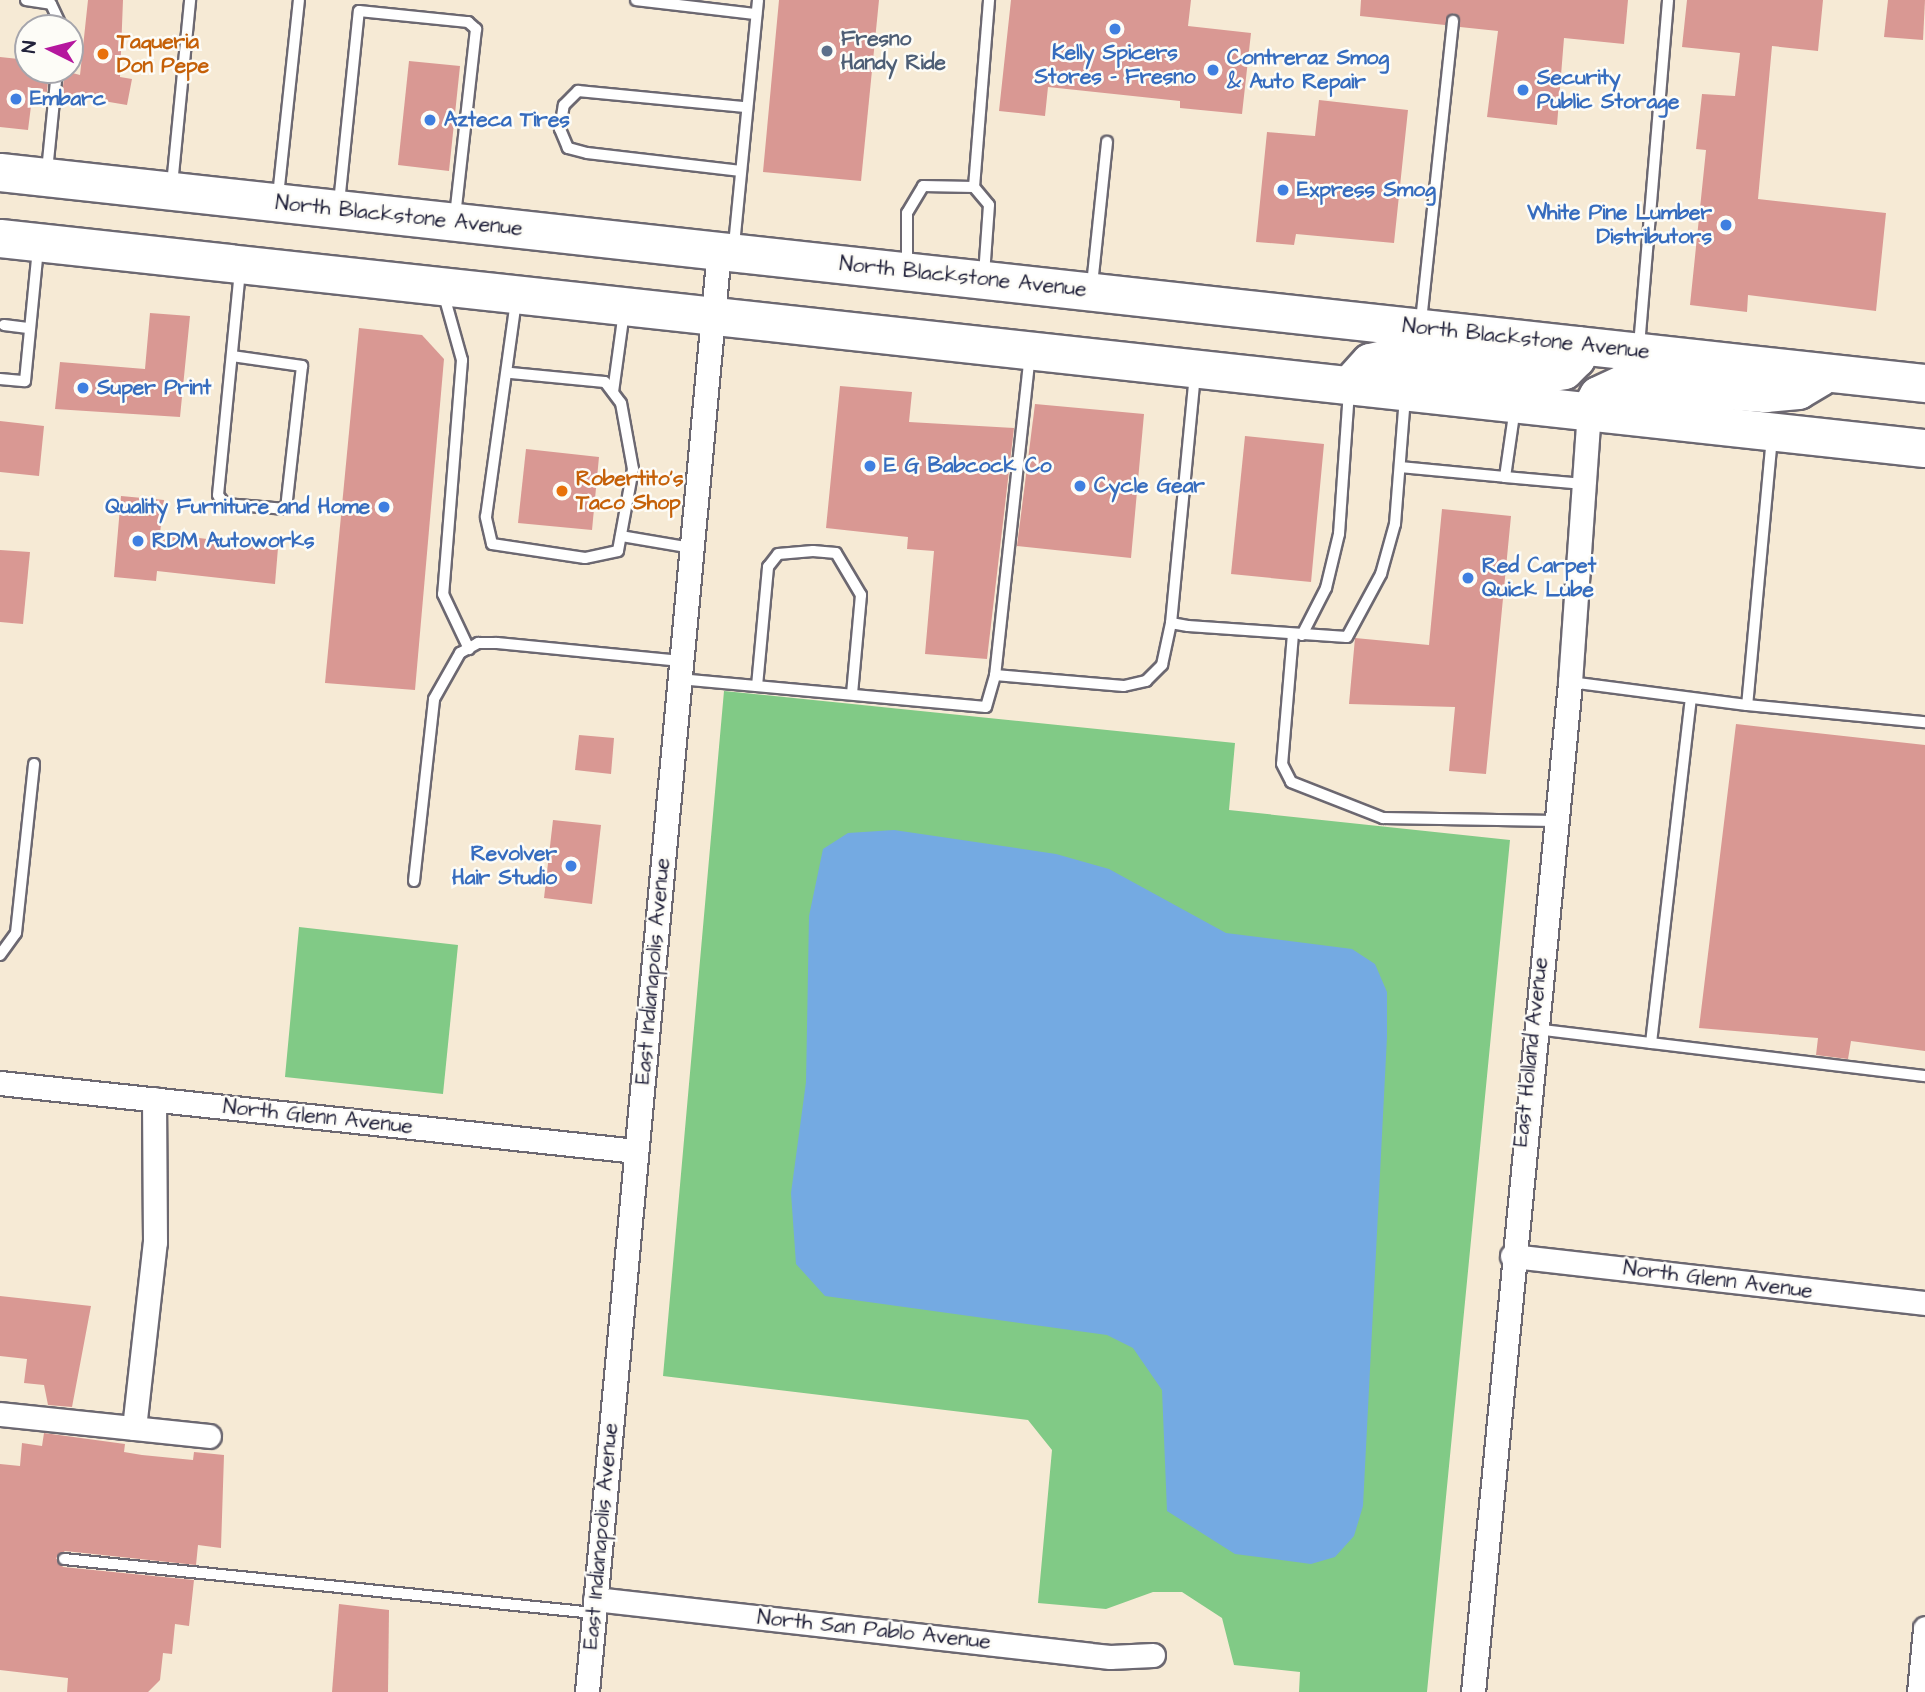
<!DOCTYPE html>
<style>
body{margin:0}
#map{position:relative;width:1925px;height:1692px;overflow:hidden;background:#f6ead5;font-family:"Architects Daughter",sans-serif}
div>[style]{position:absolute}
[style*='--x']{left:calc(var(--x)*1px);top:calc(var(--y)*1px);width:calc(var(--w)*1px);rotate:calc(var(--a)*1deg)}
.green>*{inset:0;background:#81ca86}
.water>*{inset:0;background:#74aae2}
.building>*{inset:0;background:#d99893}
.roads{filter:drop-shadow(2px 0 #6c6871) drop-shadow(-2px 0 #6c6871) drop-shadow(0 2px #6c6871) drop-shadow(0 -2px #6c6871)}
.service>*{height:10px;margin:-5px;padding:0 5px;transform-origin:5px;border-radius:5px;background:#fff}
.minor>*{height:23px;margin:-11.5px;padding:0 11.5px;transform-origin:11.5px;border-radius:11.5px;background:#fff}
.primary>*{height:37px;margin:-18.5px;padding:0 18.5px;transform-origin:18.5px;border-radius:18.5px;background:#fff}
.dots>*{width:19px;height:19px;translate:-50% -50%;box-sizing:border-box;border:4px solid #fdfcf7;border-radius:50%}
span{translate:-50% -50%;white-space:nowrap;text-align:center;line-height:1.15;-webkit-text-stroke:5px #fdfcf7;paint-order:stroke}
.service-label{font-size:21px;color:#4e5e75;font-weight:700}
.left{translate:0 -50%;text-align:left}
.food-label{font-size:21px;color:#c56008;font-weight:700}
.shop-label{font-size:21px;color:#366cbe;font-weight:700}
.right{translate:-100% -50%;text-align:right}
.street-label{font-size:21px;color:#22223b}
.north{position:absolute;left:14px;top:14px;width:70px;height:70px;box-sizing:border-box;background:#fdfcf7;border:2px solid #a5a5ac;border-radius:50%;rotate:276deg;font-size:19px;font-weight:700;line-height:28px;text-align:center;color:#22223b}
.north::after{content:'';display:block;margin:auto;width:24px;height:32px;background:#b5179e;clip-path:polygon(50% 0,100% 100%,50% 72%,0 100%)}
</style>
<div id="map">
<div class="green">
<i style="clip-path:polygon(724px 691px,1235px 743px,1229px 810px,1510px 840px,1427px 1692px,1299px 1692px,1300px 1672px,1234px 1665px,1222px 1618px,1182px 1592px,1153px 1592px,1106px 1609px,1038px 1603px,1052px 1450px,1028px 1420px,663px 1376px)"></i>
<i style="clip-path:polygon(299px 927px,458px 945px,443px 1094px,285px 1077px)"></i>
</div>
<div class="water">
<i style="clip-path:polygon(894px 830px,1056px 854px,1109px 869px,1226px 933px,1352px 949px,1375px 964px,1387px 992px,1387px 1037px,1363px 1506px,1354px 1536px,1335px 1557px,1311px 1564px,1235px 1554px,1167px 1511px,1162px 1390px,1133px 1348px,1107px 1335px,825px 1296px,796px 1264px,791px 1193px,806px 1082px,809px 916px,823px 849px,848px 833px)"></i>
</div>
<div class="building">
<i style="clip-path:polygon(88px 0,123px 0,120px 77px,132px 79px,127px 105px,62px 94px,65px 71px,80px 75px)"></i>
<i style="clip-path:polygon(779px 0,879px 0,861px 181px,763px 172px)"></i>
<i style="clip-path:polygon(1011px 0,1191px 0,1188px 26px,1251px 33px,1242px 114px,1180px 108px,1180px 101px,1048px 87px,1045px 116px,999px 111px)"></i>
<i style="clip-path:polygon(1361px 0,1628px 0,1624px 44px,1564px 38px,1557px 125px,1487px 117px,1498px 31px,1460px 27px,1454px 13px,1445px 25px,1360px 16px)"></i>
<i style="clip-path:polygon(1687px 0,1823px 0,1818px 51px,1772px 46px,1758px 199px,1886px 213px,1876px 311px,1748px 295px,1747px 312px,1690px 305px,1706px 150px,1696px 149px,1702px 94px,1735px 96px,1740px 53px,1682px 47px)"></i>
<i style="clip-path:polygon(1888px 0,1925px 0,1923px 40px,1884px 37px)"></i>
<i style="clip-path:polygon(0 57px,28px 60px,28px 70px,49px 70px,47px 92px,33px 90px,28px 130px,0 127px)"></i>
<i style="clip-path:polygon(409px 61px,460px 66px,449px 171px,398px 165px)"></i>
<i style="clip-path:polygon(1319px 100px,1408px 110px,1394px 243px,1296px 234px,1294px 245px,1256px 242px,1267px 132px,1315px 136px)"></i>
<i style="clip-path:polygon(150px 313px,190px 316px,180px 417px,55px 409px,60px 362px,145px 369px)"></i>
<i style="clip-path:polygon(359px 328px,422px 335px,444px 359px,415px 690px,325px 683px)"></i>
<i style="clip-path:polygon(840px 386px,912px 392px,909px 422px,1014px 428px,987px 659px,925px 654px,934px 551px,907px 549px,908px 537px,826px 528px)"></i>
<i style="clip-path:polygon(1035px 404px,1144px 414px,1131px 558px,1017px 546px)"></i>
<i style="clip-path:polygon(0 421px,44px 426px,39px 476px,0 472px)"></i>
<i style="clip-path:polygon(1245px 436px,1324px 444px,1311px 582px,1231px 574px)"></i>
<i style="clip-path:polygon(526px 449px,599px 457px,592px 530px,518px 523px)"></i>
<i style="clip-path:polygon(121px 496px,164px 500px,160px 533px,278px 548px,275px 584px,157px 571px,156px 581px,114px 577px)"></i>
<i style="clip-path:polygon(1442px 509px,1511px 516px,1486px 774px,1449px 771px,1455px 707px,1349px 704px,1355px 638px,1429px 645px)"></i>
<i style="clip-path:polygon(0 550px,30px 552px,23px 624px,0 622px)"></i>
<i style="clip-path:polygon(1736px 724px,1925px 745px,1925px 1051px,1851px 1041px,1848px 1059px,1816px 1055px,1818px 1038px,1699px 1028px)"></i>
<i style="clip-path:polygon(579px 735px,614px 738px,611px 774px,575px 770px)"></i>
<i style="clip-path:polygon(553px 820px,601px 825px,592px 904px,544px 898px)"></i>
<i style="clip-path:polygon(0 1296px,91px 1306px,72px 1407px,48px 1405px,44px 1385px,24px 1383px,27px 1359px,0 1356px)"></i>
<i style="clip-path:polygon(44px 1433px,125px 1444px,124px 1452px,142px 1455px,193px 1460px,194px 1452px,224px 1455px,221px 1548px,198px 1545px,196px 1565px,65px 1551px,56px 1558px,63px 1567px,194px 1580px,189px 1626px,175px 1624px,172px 1654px,163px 1653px,160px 1680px,148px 1692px,67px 1692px,68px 1678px,0 1670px,0 1464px,20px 1466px,22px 1443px,42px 1446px)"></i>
<i style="clip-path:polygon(339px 1604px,389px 1610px,388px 1692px,332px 1692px)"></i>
</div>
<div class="roads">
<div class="service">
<i style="--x:26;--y:0;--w:25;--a:9"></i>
<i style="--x:51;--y:4;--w:26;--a:65"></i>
<i style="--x:636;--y:0;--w:121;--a:6.7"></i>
<i style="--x:47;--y:171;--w:101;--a:-84.3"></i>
<i style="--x:741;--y:171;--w:155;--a:-173.3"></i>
<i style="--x:587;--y:153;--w:20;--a:-165"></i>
<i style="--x:568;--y:148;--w:21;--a:-113"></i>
<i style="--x:560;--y:129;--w:24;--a:-81"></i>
<i style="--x:564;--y:105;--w:20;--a:-45"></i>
<i style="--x:578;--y:91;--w:168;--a:5.5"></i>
<i style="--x:172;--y:185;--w:186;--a:-84.4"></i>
<i style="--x:974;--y:187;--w:188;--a:-85.4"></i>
<i style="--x:278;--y:196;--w:197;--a:-83.9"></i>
<i style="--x:339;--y:203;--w:193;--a:-84.1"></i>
<i style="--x:359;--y:11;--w:110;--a:5.8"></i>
<i style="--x:468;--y:22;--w:11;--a:41"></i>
<i style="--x:476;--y:29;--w:189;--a:96.4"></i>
<i style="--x:734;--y:245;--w:246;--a:-84.4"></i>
<i style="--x:907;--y:264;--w:51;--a:-90"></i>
<i style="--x:907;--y:213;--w:31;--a:-59"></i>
<i style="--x:923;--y:186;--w:51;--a:1.1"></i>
<i style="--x:974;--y:187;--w:23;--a:50"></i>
<i style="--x:989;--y:205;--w:69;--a:94.1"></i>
<i style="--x:1092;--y:285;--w:144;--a:-84"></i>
<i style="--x:443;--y:292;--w:71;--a:74.4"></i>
<i style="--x:462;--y:360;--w:235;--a:94.6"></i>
<i style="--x:443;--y:594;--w:61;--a:64.7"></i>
<i style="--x:1421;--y:321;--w:302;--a:-83.9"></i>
<i style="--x:4;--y:325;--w:26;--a:7"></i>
<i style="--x:1639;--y:346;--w:347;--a:-85.2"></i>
<i style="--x:1030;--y:354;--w:323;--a:96.2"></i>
<i style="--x:995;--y:675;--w:129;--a:4.9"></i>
<i style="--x:1124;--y:686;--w:23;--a:-13"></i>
<i style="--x:1146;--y:681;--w:23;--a:-45"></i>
<i style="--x:1162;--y:665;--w:43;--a:-77.9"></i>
<i style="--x:232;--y:356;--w:71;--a:8.1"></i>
<i style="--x:302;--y:366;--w:144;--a:96.4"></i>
<i style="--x:286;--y:509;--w:61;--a:-175.3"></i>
<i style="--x:225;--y:504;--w:11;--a:-128"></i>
<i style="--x:218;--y:495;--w:226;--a:-84.4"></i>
<i style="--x:511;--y:373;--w:94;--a:5.5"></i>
<i style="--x:605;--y:382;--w:26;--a:53"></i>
<i style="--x:621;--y:403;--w:67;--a:79.7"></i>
<i style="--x:633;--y:469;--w:83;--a:100.4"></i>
<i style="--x:618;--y:551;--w:34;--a:168"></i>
<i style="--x:585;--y:558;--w:94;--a:-171.4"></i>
<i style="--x:492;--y:544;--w:28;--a:-103"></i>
<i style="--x:486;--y:517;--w:219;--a:-82.1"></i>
<i style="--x:1195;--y:374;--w:250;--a:95.5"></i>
<i style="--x:1171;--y:623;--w:17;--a:10"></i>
<i style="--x:1188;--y:626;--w:159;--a:4"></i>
<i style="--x:1347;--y:637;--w:72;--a:-61.6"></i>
<i style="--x:1381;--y:574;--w:52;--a:-74.4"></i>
<i style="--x:1395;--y:524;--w:126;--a:-85.5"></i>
<i style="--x:0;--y:379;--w:25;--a:5"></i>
<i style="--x:25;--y:381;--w:133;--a:-84.4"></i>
<i style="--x:613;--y:392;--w:81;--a:-82.2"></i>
<i style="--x:1772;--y:437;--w:269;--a:95.3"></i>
<i style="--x:1747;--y:705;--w:179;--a:5.5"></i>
<i style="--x:1400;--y:467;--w:105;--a:5.4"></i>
<i style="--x:1505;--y:477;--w:70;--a:-81.8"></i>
<i style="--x:1505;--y:477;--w:79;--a:5.1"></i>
<i style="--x:621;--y:536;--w:72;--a:9.6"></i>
<i style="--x:1293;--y:634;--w:130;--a:94.8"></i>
<i style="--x:1282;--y:764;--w:20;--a:63"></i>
<i style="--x:1291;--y:782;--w:99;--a:21.4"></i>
<i style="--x:1383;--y:818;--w:172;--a:1"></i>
<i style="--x:1302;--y:635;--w:53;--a:-62.9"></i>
<i style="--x:1326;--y:588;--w:56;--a:-76.5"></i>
<i style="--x:1339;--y:534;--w:142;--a:-86"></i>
<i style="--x:679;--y:679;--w:308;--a:5.2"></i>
<i style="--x:986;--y:707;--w:33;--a:-74"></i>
<i style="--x:1570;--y:682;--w:178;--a:7.4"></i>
<i style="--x:757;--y:686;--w:120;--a:-84.7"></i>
<i style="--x:768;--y:567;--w:16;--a:-52"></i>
<i style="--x:778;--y:554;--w:35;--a:-5"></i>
<i style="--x:813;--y:551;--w:23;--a:5"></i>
<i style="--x:836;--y:553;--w:49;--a:59.2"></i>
<i style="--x:861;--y:595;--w:99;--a:95.2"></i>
<i style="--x:414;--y:881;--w:183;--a:-83.7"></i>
<i style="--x:434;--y:699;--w:53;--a:-60.5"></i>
<i style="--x:460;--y:653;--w:21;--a:-29"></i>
<i style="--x:478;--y:643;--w:19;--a:0"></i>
<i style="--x:497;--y:643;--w:185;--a:5.6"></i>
<i style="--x:0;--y:955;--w:27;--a:-54"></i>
<i style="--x:16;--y:933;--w:170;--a:-83.9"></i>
<i style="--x:1535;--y:1029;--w:393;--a:6.9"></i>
<i style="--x:1651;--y:1043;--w:347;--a:-83.4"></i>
<i style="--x:64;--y:1559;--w:533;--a:5.82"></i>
</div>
<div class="minor">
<i style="--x:0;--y:1083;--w:640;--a:6.1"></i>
<i style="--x:1512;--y:1256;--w:416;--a:6.5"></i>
<i style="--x:0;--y:1414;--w:210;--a:6"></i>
<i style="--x:134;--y:1428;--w:187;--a:-83.6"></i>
<i style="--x:155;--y:1242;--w:143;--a:-90.4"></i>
<i style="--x:595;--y:1599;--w:518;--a:6.43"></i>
<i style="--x:1110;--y:1657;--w:43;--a:-2.7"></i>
<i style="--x:587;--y:1692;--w:1448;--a:-84.77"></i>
<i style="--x:1473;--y:1692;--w:1015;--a:-84.51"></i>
<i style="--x:1570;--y:682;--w:272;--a:-86"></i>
<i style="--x:1919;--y:1692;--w:64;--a:-84.6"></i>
</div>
<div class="primary">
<i style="--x:0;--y:172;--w:1937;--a:6.26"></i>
<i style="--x:0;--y:238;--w:1936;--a:6.23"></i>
<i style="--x:1349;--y:385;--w:31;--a:-48"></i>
<i style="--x:1370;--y:362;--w:23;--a:-13"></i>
<i style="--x:1392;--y:357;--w:149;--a:6.6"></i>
<i style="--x:1540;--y:374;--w:24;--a:-9"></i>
<i style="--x:1564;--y:370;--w:17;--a:-45"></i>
<i style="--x:1576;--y:358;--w:13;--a:-86"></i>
<i style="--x:1589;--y:411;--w:18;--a:-61"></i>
<i style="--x:1598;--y:395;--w:29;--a:-25"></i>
<i style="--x:1624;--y:383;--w:141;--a:4.1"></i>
<i style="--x:1765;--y:393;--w:33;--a:-5"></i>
<i style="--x:1798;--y:390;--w:26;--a:-31"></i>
</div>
</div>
<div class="dots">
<i style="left:1115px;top:29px;background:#3f7fe0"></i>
<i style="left:827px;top:51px;background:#5c6f8a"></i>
<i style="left:103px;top:54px;background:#e8710a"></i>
<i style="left:1213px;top:70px;background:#3f7fe0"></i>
<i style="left:1523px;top:90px;background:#3f7fe0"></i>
<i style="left:16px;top:99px;background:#3f7fe0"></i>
<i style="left:430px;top:120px;background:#3f7fe0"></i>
<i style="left:1283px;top:190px;background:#3f7fe0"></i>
<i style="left:1726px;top:225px;background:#3f7fe0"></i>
<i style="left:83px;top:388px;background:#3f7fe0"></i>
<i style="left:870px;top:466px;background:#3f7fe0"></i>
<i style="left:1080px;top:486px;background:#3f7fe0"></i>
<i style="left:562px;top:491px;background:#e8710a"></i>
<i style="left:384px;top:507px;background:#3f7fe0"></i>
<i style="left:138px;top:541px;background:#3f7fe0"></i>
<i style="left:1468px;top:578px;background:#3f7fe0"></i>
<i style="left:571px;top:866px;background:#3f7fe0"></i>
</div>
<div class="service-label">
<span class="left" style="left:841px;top:51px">Fresno<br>Handy Ride</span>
</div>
<div class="food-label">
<span class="left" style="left:117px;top:54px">Taqueria<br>Don Pepe</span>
<span class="left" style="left:576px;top:491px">Robertito's<br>Taco Shop</span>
</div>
<div class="shop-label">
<span style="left:1115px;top:65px">Kelly Spicers<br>Stores - Fresno</span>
<span class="left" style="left:1227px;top:70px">Contreraz Smog<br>&amp; Auto Repair</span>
<span class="left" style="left:1537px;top:90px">Security<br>Public Storage</span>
<span class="left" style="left:30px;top:99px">Embarc</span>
<span class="left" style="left:444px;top:120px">Azteca Tires</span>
<span class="left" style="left:1297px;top:190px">Express Smog</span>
<span class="right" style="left:1712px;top:225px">White Pine Lumber<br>Distributors</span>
<span class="left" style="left:97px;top:388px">Super Print</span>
<span class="left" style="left:884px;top:466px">E G Babcock Co</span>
<span class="left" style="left:1094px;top:486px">Cycle Gear</span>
<span class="right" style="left:370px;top:507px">Quality Furniture and Home</span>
<span class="left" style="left:152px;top:541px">RDM Autoworks</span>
<span class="left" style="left:1482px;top:578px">Red Carpet<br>Quick Lube</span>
<span class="right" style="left:557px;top:866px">Revolver<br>Hair Studio</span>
</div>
<div class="street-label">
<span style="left:399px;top:216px;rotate:6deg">North Blackstone Avenue</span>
<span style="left:963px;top:277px;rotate:6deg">North Blackstone Avenue</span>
<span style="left:1526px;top:339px;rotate:6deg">North Blackstone Avenue</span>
<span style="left:653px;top:971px;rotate:-85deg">East Indianapolis Avenue</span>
<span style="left:1531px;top:1052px;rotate:-84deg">East Holland Avenue</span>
<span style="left:318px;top:1117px;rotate:6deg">North Glenn Avenue</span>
<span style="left:1718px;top:1280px;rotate:7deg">North Glenn Avenue</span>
<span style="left:601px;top:1536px;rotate:-85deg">East Indianapolis Avenue</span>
<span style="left:874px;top:1630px;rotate:6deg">North San Pablo Avenue</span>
</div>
<div class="north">N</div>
</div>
